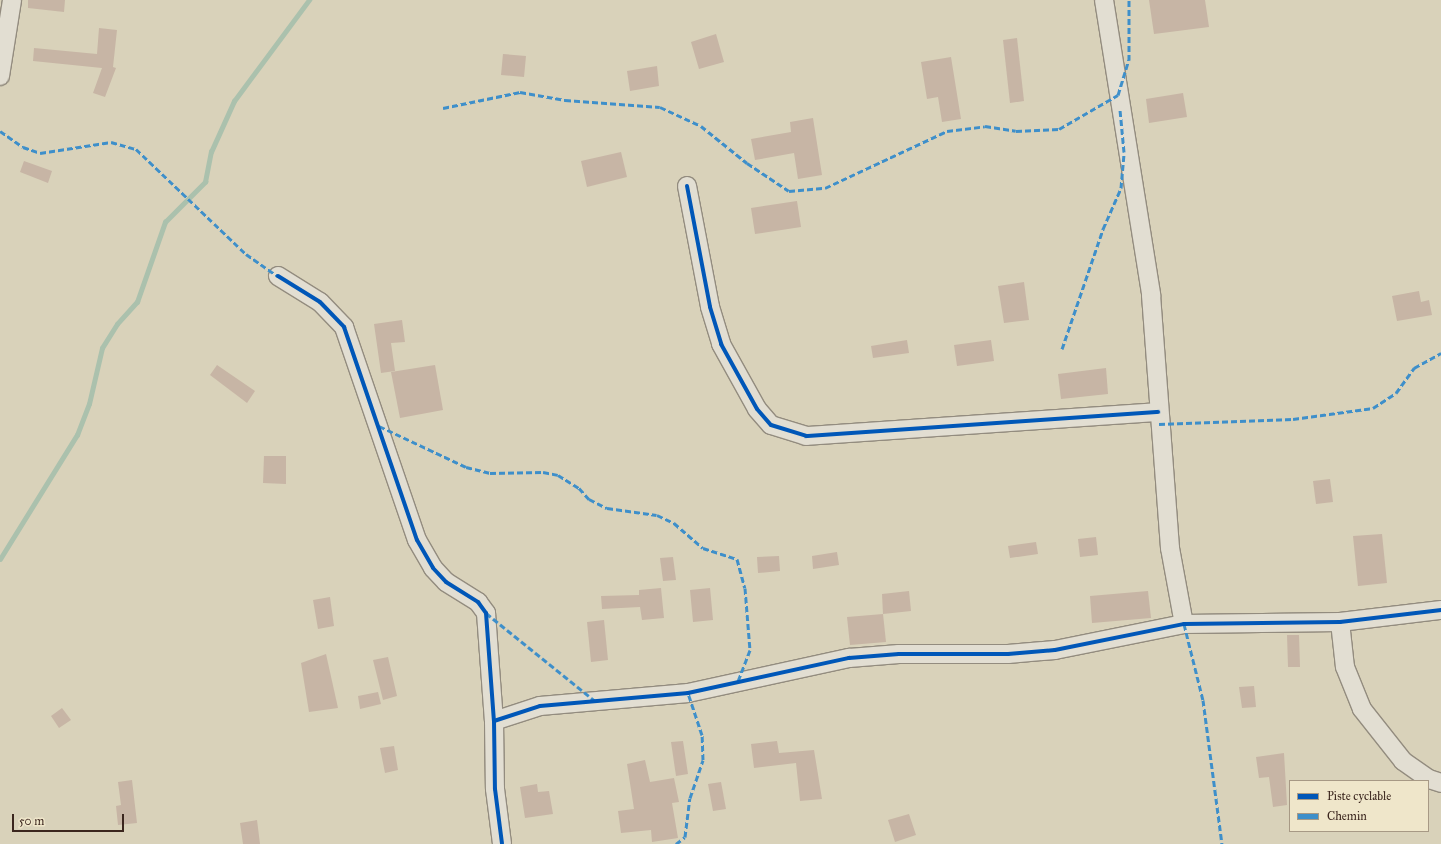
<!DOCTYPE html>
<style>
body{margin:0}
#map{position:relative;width:1441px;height:844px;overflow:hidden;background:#d9d2ba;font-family:"IM FELL Great Primer",serif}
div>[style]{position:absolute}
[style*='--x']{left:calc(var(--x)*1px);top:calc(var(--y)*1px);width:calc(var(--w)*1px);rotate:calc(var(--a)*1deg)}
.stream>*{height:4.5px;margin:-2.25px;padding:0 2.25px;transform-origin:2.25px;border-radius:2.25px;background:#abc1ad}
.building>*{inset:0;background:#c7b5a5}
.roads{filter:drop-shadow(1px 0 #938c7f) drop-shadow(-1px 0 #938c7f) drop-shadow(0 1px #938c7f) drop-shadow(0 -1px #938c7f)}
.minor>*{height:18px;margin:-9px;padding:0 9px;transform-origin:9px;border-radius:9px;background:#e2ded2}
.quiet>*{height:3px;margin-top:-1.5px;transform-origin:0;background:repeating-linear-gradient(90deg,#3e8fca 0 6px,transparent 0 9px)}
.cycleway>*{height:4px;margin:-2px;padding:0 2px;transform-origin:2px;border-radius:2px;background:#0057b8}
span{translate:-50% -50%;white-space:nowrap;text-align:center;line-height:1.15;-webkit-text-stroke:3px #efe6ca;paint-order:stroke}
.legend{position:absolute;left:1289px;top:780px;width:140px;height:52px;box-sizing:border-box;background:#efe6ca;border:1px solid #a79985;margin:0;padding:5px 7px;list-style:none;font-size:12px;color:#3b261e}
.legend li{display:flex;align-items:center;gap:8px;height:20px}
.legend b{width:20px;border:1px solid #a79985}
.scale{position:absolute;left:12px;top:814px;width:112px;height:18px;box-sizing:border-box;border:2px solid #3b261e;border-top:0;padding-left:5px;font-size:12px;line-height:14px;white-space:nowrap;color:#3b261e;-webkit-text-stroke:3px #efe6ca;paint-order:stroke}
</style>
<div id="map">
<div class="stream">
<i style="--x:0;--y:559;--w:146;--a:-58.2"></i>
<i style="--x:77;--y:435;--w:33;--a:-69"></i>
<i style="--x:89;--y:404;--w:57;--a:-76.9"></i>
<i style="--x:102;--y:348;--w:28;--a:-58"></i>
<i style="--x:117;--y:324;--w:30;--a:-48"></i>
<i style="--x:137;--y:302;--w:85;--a:-70.7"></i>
<i style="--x:165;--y:222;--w:57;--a:-45"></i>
<i style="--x:205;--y:182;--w:31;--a:-79"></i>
<i style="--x:211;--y:152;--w:56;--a:-65.7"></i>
<i style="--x:234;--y:101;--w:126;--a:-53.4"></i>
</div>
<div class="building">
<i style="clip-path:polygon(28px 0,65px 0,64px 12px,28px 8px)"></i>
<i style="clip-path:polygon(1149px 0,1205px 0,1209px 27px,1154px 34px)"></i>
<i style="clip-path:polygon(99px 28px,117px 30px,113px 67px,116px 68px,105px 97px,93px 93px,102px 68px,33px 61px,34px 48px,97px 54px)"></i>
<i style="clip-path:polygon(716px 34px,724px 62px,699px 69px,691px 42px)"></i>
<i style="clip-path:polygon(1017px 38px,1024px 101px,1010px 103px,1003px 40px)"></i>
<i style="clip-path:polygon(503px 54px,526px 56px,524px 77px,501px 75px)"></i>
<i style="clip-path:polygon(951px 57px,961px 119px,942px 122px,938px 97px,927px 99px,921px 62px)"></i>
<i style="clip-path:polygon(657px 66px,659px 86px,630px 91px,627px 71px)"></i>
<i style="clip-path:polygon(1183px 93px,1187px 117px,1149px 123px,1146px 99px)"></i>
<i style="clip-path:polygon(813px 118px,822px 175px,798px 179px,794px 153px,755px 160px,751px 139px,791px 132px,790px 122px)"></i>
<i style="clip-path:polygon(621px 152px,627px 177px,587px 187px,581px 161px)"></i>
<i style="clip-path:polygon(24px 161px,52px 171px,48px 183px,20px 172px)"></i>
<i style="clip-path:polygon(797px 201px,801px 227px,755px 234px,751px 208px)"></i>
<i style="clip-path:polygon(1024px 282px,1029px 320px,1004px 323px,998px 286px)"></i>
<i style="clip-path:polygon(1419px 291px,1421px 302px,1429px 300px,1432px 315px,1397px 321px,1392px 296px)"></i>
<i style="clip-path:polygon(402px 320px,405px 342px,391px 343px,395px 371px,381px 373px,374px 324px)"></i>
<i style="clip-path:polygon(907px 340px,909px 353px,873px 358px,871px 346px)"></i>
<i style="clip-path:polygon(991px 340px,994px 361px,957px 366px,954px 345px)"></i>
<i style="clip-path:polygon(217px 365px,255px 391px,247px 403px,210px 375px)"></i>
<i style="clip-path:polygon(435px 365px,443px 410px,400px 418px,391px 372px)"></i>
<i style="clip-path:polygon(1106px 368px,1108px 394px,1061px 399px,1058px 374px)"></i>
<i style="clip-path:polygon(264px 456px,286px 456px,286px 484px,263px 483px)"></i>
<i style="clip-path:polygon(1330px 479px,1333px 502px,1316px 504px,1313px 481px)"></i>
<i style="clip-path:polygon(1382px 534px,1387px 583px,1358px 586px,1353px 536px)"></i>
<i style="clip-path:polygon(1096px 537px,1098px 555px,1080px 557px,1078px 539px)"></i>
<i style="clip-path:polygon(1036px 542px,1038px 554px,1010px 558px,1008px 546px)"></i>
<i style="clip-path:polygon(837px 552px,839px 565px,813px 569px,812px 556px)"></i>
<i style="clip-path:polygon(779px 556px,780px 571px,758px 573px,757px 557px)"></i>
<i style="clip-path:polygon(673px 557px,676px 580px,663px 581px,660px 558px)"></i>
<i style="clip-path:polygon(661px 588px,664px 618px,642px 620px,640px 607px,602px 609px,601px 596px,639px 595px,639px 590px)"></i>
<i style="clip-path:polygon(710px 588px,713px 620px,693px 622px,690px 590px)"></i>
<i style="clip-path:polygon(909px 591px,911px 611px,883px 614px,882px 594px)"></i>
<i style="clip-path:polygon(1148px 591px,1151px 618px,1092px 623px,1090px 596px)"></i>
<i style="clip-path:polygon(330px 597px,334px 626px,318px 629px,313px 600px)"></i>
<i style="clip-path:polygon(883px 614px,886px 642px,850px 645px,847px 617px)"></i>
<i style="clip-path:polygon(604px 620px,608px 660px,591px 662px,587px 622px)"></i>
<i style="clip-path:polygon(1287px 635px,1299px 635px,1300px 667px,1288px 667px)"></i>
<i style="clip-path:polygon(326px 654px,338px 708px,309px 712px,301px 663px)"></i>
<i style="clip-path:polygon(388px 657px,397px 696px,383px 700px,373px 660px)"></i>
<i style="clip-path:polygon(1254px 686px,1256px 707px,1242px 708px,1239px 687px)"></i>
<i style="clip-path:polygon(378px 692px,381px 704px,360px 709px,358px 696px)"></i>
<i style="clip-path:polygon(62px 708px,71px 720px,59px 728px,51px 716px)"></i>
<i style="clip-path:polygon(683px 741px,688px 774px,676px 776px,671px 742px)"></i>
<i style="clip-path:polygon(777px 741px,779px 753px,814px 750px,822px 799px,800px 801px,796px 763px,754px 768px,751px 744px)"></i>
<i style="clip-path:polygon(394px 746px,398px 770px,385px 773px,380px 748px)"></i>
<i style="clip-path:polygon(1284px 753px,1287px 805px,1273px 807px,1269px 777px,1259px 778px,1256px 757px)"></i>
<i style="clip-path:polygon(645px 760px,650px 782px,674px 778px,679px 802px,672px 803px,678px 838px,652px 842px,651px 830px,621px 833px,618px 811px,634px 809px,627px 764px)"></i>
<i style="clip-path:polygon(132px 780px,137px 823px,118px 825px,116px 806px,121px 805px,118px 782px)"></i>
<i style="clip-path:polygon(721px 782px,726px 809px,713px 811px,708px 784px)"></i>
<i style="clip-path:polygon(537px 784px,538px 792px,549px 791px,553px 814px,525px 818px,520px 787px)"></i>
<i style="clip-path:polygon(909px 814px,916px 835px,895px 842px,888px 820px)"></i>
<i style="clip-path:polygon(257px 820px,260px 844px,243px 844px,240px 823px)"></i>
</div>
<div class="roads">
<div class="minor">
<i style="--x:1104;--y:0;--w:299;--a:80.9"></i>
<i style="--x:1151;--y:295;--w:254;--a:85.7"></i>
<i style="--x:1170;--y:548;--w:77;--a:79.6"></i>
<i style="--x:0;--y:76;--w:77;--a:-81"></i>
<i style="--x:687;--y:186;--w:123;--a:79.2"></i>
<i style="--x:710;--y:307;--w:39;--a:73"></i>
<i style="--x:721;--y:344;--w:74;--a:61"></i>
<i style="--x:757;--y:409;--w:21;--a:49"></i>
<i style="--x:771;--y:425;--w:37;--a:17"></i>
<i style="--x:806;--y:436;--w:353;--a:-3.9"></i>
<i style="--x:278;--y:276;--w:49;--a:31.8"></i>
<i style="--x:320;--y:302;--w:35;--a:46"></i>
<i style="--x:344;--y:327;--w:225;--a:71.1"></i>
<i style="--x:417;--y:540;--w:32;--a:60"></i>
<i style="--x:433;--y:568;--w:19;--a:47"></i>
<i style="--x:446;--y:582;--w:38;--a:32"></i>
<i style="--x:478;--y:602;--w:14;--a:54"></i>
<i style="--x:486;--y:613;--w:108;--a:85.8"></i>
<i style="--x:494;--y:721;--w:68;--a:89.2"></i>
<i style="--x:495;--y:789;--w:55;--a:82.7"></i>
<i style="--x:1340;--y:622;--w:45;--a:83.7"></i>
<i style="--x:1345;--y:667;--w:45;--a:68"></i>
<i style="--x:1362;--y:709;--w:66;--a:51.7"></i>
<i style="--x:1403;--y:761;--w:32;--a:35"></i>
<i style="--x:1429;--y:779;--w:13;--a:18"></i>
<i style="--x:494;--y:721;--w:48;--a:-18.1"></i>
<i style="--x:540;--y:706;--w:149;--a:-5"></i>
<i style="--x:688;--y:693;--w:165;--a:-12.3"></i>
<i style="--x:849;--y:658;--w:50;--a:-4.6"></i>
<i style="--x:899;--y:654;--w:109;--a:0"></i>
<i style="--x:1008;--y:654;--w:47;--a:-4.9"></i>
<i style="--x:1055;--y:650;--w:132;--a:-11.4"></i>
<i style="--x:1184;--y:624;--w:156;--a:-0.7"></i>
<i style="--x:1340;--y:622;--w:102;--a:-6.8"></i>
</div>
</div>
<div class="quiet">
<i style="--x:443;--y:108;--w:79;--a:-11.7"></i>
<i style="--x:520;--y:92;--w:46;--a:10.1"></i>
<i style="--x:565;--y:100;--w:95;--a:4.2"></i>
<i style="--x:660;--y:107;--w:45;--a:24.9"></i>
<i style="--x:701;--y:126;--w:59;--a:38.8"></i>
<i style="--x:747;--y:163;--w:50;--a:33.7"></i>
<i style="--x:789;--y:191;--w:36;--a:-5"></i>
<i style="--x:825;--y:188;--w:135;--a:-25"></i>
<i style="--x:947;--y:131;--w:38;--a:-7"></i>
<i style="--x:985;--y:126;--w:31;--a:9"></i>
<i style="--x:1016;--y:131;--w:43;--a:-2.7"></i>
<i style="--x:1059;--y:129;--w:68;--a:-30"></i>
<i style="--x:1118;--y:95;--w:37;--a:-73"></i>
<i style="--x:1129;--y:60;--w:60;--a:-90"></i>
<i style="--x:0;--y:131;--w:28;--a:35"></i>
<i style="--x:23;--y:147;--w:18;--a:19"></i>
<i style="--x:40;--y:153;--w:72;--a:-8.8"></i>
<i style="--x:111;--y:142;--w:26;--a:16"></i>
<i style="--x:136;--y:149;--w:152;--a:43.7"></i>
<i style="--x:246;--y:254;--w:39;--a:35"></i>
<i style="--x:1062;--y:349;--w:127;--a:-71.1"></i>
<i style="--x:1103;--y:229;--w:45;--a:-66.3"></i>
<i style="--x:1121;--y:188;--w:36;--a:-85"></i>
<i style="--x:1124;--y:152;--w:42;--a:-95.4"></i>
<i style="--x:1159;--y:424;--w:134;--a:-2.1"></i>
<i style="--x:1293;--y:419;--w:81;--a:-7.8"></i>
<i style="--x:1373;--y:408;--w:27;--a:-33"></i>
<i style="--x:1396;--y:393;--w:31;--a:-54"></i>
<i style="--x:1414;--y:368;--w:31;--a:-29"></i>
<i style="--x:379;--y:426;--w:96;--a:25.2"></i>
<i style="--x:466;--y:467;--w:25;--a:14"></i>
<i style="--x:490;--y:473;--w:53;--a:-1.1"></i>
<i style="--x:543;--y:472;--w:15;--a:11"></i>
<i style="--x:558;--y:475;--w:25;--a:32"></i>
<i style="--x:579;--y:488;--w:15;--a:48"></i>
<i style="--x:589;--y:499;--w:20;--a:27"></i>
<i style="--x:607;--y:508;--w:50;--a:8"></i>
<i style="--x:657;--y:515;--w:19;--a:25"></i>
<i style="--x:674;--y:523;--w:38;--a:41"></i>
<i style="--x:703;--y:548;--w:36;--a:18"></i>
<i style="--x:737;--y:559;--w:30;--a:75"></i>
<i style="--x:745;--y:588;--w:62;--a:85.4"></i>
<i style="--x:750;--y:650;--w:33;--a:111"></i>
<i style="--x:486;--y:613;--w:140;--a:38.9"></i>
<i style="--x:1184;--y:624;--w:78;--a:76"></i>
<i style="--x:1203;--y:700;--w:145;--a:82.5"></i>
<i style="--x:676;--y:844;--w:11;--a:-38"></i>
<i style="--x:685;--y:837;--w:39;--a:-83"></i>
<i style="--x:690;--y:798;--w:40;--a:-71.1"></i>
<i style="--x:703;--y:760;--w:25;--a:-92"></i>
<i style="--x:702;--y:735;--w:44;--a:-108.4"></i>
</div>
<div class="cycleway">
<i style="--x:687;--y:186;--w:123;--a:79.2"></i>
<i style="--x:710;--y:307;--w:39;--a:73"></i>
<i style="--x:721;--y:344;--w:74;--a:61"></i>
<i style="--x:757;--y:409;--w:21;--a:49"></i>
<i style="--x:771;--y:425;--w:37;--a:17"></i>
<i style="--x:806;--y:436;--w:353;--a:-3.9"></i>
<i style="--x:278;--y:276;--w:49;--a:31.8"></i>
<i style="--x:320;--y:302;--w:35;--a:46"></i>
<i style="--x:344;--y:327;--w:225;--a:71.1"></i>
<i style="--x:417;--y:540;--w:32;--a:60"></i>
<i style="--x:433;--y:568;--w:19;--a:47"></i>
<i style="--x:446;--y:582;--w:38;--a:32"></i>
<i style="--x:478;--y:602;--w:14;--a:54"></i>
<i style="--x:486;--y:613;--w:108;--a:85.8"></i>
<i style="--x:494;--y:721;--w:68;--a:89.2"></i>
<i style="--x:495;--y:789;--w:55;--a:82.7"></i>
<i style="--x:494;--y:721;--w:48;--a:-18.1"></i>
<i style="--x:540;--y:706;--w:149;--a:-5"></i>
<i style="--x:688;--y:693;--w:165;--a:-12.3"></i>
<i style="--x:849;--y:658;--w:50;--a:-4.6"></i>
<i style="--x:899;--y:654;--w:109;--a:0"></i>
<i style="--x:1008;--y:654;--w:47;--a:-4.9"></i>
<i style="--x:1055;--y:650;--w:132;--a:-11.4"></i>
<i style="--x:1184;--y:624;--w:156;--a:-0.7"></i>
<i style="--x:1340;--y:622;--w:102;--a:-6.8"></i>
</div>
<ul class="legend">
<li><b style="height:5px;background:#0057b8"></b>Piste cyclable</li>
<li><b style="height:5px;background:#3e8fca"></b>Chemin</li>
</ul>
<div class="scale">50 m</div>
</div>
